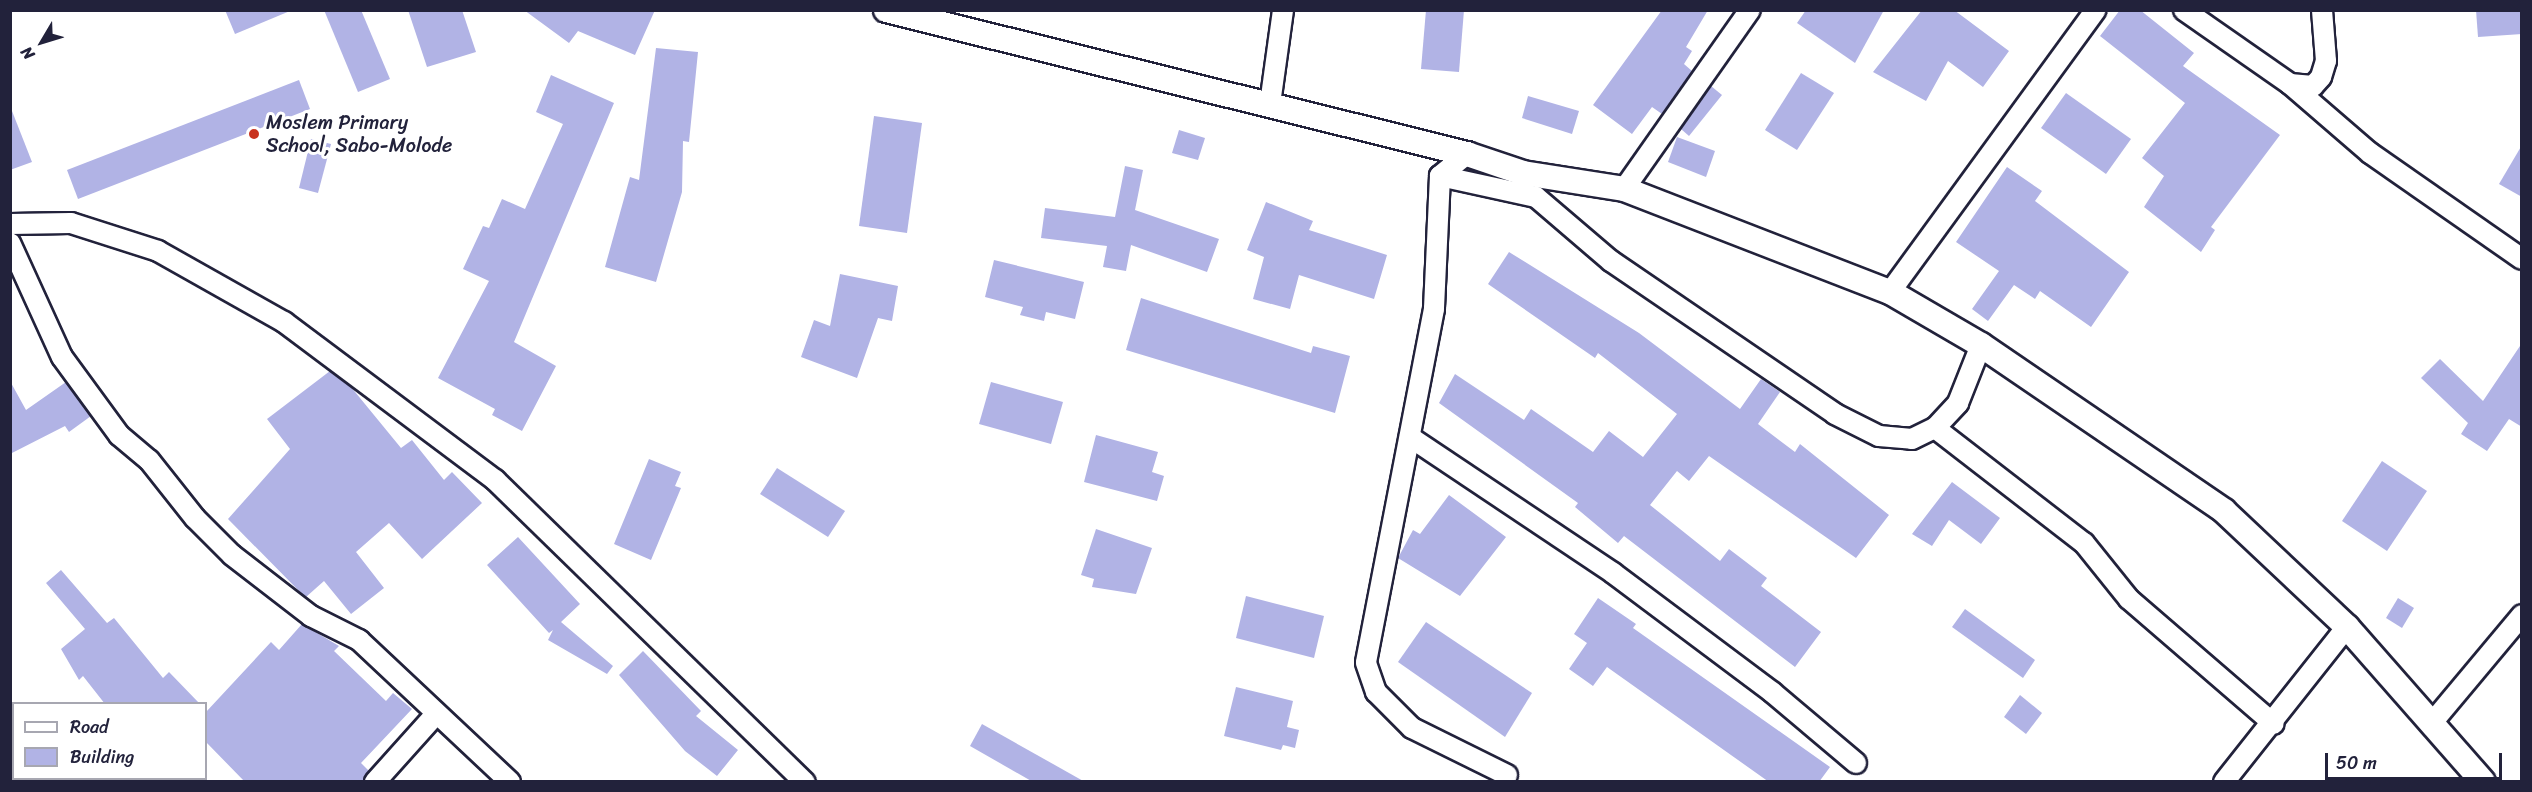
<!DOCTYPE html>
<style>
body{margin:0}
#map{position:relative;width:2532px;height:792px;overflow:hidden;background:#fff;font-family:Sriracha,sans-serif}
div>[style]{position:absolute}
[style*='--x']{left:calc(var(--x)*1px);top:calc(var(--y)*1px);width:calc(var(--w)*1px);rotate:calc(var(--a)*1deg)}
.building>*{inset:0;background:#b1b3e5}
.roads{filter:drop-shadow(2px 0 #22223b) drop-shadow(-2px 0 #22223b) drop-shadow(0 2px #22223b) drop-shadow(0 -2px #22223b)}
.minor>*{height:20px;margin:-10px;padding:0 10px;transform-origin:10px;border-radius:10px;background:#fff}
.tertiary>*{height:24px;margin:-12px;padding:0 12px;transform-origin:12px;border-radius:12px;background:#fff}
.dots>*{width:16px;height:16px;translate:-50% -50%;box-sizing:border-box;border:3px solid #fff;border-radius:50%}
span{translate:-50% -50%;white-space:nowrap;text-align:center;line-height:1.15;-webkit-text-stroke:6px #fff;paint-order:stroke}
.poi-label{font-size:20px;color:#22223b}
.left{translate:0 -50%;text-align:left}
.frame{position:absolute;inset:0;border:12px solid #22223b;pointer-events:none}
.legend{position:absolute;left:12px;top:702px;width:195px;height:78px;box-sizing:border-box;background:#fff;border:2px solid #a7a7b1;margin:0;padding:8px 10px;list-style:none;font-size:18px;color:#22223b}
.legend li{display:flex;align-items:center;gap:12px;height:30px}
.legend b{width:30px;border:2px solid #a7a7b1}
.north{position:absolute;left:12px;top:12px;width:60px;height:60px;-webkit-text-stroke:4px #fff;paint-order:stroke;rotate:232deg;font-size:16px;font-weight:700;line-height:24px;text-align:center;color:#22223b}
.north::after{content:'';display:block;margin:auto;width:21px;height:27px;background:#22223b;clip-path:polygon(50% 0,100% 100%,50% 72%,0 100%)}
.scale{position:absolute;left:2325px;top:753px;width:177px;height:27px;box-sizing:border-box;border:3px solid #22223b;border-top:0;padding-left:8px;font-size:18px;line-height:21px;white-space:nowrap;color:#22223b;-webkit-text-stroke:4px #fff;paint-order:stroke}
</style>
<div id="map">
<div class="building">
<i style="clip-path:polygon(225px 10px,290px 10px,290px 11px,235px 34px)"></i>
<i style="clip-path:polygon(324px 10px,361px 10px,390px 79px,358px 92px)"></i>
<i style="clip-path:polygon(408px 10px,462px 10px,476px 52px,427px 67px)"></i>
<i style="clip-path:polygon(524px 10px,655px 10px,635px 55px,578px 31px,569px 43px)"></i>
<i style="clip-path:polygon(1426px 10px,1464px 10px,1459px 72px,1421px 69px)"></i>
<i style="clip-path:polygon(1662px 10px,1708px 10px,1686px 47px,1692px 51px,1684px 64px,1692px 71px,1662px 114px,1652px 107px,1632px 134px,1593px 105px)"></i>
<i style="clip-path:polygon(1806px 10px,1884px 10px,1855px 63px,1797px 23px)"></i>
<i style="clip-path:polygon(1922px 10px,1954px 10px,2009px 51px,1983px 87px,1948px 61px,1926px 101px,1873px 72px)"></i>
<i style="clip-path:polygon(2120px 10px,2140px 10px,2194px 53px,2183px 66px,2280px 135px,2211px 227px,2215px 230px,2201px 252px,2144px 207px,2164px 176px,2142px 158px,2185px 103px,2100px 36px)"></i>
<i style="clip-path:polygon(2476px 10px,2522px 10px,2522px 34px,2478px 37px)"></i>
<i style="clip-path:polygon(656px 48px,698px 52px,689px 142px,683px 141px,682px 192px,656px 282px,605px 267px,630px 177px,639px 180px)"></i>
<i style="clip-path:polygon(1801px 73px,1834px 93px,1797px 150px,1765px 130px)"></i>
<i style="clip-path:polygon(551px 75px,614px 103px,514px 342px,556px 366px,522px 431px,492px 415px,495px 409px,438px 378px,489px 281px,463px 269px,483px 226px,489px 228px,502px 199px,525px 209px,563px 124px,536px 112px)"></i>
<i style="clip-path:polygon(299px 80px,310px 109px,78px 199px,67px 170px)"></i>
<i style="clip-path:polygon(1711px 86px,1722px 95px,1689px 136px,1681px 129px)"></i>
<i style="clip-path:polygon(2066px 93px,2131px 139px,2106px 174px,2041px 128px)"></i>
<i style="clip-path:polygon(1528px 96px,1579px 111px,1572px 134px,1522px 118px)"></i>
<i style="clip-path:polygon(12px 111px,32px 162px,10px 170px,10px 112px)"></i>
<i style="clip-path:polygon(874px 116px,922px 123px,907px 233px,859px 226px)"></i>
<i style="clip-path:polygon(1179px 130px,1205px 138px,1198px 160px,1172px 153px)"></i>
<i style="clip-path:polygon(1677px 137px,1715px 151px,1706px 177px,1668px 162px)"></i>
<i style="clip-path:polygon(311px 139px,331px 144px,318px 193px,299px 188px)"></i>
<i style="clip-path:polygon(2522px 145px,2522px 197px,2499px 184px)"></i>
<i style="clip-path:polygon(1125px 166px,1143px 170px,1135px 210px,1219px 239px,1207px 272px,1131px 245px,1126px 271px,1103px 267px,1107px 246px,1041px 238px,1045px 208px,1115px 217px)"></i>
<i style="clip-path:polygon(2007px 167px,2042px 191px,2035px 201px,2129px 272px,2091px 327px,2040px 291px,2035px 299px,2014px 285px,1988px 321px,1972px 309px,1999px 271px,1956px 242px)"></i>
<i style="clip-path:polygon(1266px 202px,1313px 221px,1309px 230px,1387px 255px,1374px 299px,1299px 275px,1290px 309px,1253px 299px,1264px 257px,1247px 250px)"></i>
<i style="clip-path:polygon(1509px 252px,1639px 333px,1740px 409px,1761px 379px,1780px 392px,1758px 424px,1795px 452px,1800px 444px,1889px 515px,1856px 558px,1709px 456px,1689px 481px,1677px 471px,1650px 505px,1720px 561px,1729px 549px,1767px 578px,1761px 586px,1821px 632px,1795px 667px,1624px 536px,1618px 543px,1575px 507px,1578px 503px,1439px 403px,1455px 374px,1524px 420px,1531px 409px,1593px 452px,1609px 431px,1643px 457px,1677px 414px,1598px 353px,1595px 358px,1488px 284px)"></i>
<i style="clip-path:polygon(994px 260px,1084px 282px,1075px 319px,1046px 312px,1044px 321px,1020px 315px,1023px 307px,985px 297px)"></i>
<i style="clip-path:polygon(840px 274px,898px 286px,892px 321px,878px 318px,857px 378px,801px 357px,814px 320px,830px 326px)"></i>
<i style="clip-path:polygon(1141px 298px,1311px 353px,1313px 346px,1350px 356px,1335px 413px,1126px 350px)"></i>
<i style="clip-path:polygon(2522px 343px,2522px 427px,2509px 419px,2487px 451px,2461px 434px,2468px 423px,2421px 378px,2440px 359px,2483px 401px)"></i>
<i style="clip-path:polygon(330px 371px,351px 387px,401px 448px,412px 440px,444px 480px,452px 472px,482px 503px,422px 559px,389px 523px,356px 552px,384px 588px,351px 614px,324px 581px,306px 597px,301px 593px,228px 519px,290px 449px,267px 419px)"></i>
<i style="clip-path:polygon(10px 381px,26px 410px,66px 382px,91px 416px,69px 432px,65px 426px,10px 454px)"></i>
<i style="clip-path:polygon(991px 382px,1063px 402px,1051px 444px,979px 424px)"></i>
<i style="clip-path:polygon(1096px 435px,1158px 452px,1152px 472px,1164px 476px,1157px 501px,1084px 482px)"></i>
<i style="clip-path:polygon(649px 459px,681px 472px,675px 486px,681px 488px,651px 560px,614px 544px)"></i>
<i style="clip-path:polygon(2382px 461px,2427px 491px,2387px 551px,2342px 521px)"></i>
<i style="clip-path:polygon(777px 468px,845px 511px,828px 537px,760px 494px)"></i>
<i style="clip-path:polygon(1952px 482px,2000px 518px,1981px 544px,1949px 520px,1932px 546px,1912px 534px)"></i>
<i style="clip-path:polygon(1449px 495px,1506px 537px,1460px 596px,1398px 558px,1413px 530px,1420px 534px)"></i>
<i style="clip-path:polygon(1096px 529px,1152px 548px,1136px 594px,1092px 587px,1094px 579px,1081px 575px)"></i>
<i style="clip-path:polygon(518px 537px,580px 604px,561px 622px,613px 666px,607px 674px,548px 640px,553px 630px,549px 633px,487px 565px)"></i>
<i style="clip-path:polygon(61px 570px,107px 623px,114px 618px,163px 678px,169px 672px,200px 704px,105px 704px,83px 676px,79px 680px,61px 649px,85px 629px,46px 583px)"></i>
<i style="clip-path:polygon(1246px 596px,1324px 616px,1314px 658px,1236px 638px)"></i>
<i style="clip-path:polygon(1598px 598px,1636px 624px,1633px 628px,1830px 767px,1819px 782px,1769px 782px,1607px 667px,1593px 686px,1569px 669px,1587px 643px,1574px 634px)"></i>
<i style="clip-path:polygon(2398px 598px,2414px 608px,2402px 628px,2386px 618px)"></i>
<i style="clip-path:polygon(1965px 609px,2035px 660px,2023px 678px,1952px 627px)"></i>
<i style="clip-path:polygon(1426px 622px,1532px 693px,1505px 737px,1398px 662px)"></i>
<i style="clip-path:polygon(302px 624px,339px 646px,334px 651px,386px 701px,393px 693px,412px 709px,361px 763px,369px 771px,363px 782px,245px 782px,206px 742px,206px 712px,271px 642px,279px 650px)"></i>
<i style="clip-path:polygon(643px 651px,701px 711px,696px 716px,738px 750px,717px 776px,685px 751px,619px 675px)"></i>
<i style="clip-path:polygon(1236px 687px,1293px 701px,1287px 727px,1299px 730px,1295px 748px,1283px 745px,1281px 750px,1224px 736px)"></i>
<i style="clip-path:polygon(2020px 695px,2042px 713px,2026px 734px,2004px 717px)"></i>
<i style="clip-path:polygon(982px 724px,1085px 782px,1033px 782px,970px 746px)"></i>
</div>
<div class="roads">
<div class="minor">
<i style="--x:2184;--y:10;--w:129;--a:34.9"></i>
<i style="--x:2290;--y:84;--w:106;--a:40.8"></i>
<i style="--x:2370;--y:153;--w:185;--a:34.9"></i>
<i style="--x:2290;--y:84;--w:23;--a:5"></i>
<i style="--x:2313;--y:86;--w:12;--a:-48"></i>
<i style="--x:2321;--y:77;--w:17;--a:-73"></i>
<i style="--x:2326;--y:61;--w:51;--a:-94.5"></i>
<i style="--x:1270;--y:104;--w:95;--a:-82.1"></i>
<i style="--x:1467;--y:154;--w:35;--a:141"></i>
<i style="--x:1440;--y:176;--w:133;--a:92.6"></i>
<i style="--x:1434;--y:309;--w:360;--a:100.9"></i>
<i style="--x:1366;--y:663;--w:31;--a:71"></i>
<i style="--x:1376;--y:692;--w:51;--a:45"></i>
<i style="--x:1412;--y:728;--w:106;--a:26.3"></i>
<i style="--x:1440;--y:176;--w:98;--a:12.3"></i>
<i style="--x:1536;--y:197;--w:99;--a:40.5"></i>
<i style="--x:1611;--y:261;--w:271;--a:34.3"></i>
<i style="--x:1835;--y:414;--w:49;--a:26.6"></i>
<i style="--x:1879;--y:436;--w:33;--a:5"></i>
<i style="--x:1912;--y:439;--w:25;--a:-26"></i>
<i style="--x:1935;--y:428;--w:34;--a:-47"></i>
<i style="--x:1958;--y:403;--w:62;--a:-68.4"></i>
<i style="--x:1624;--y:189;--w:219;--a:-54.9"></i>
<i style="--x:10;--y:224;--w:61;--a:-0.9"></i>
<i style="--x:71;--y:223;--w:91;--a:17.8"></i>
<i style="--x:158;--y:251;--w:145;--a:29.4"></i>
<i style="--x:284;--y:322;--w:264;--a:36.8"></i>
<i style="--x:495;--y:480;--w:433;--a:44.3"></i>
<i style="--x:10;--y:243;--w:125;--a:65.5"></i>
<i style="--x:62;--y:357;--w:97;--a:53.8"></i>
<i style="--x:119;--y:435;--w:39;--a:40"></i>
<i style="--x:149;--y:460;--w:74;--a:51.6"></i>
<i style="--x:195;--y:518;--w:52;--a:45"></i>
<i style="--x:232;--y:555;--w:100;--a:37.7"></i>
<i style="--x:311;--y:616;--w:54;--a:26.6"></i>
<i style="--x:359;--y:640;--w:207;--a:43.2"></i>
<i style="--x:1890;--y:292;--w:349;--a:-53.9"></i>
<i style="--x:1935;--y:428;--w:188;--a:37.7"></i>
<i style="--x:2084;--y:543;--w:72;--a:51.2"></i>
<i style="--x:2129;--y:599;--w:191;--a:40.8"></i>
<i style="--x:1410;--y:437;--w:244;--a:33.8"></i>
<i style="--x:1613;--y:573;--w:199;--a:36.8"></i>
<i style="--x:1772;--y:692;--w:110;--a:40.2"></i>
<i style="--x:2431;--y:724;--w:142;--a:-50.1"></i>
<i style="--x:375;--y:782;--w:91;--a:-48.1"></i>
<i style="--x:2224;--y:782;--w:198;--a:-51.6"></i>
</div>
<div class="tertiary">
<i style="--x:886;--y:10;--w:599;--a:13.92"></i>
<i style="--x:1467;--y:154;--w:59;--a:18.7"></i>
<i style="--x:1523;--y:173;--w:102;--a:9"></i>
<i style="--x:1624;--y:189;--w:285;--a:21.2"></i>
<i style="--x:1890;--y:292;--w:105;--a:30.2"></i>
<i style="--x:1981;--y:345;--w:294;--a:34.3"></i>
<i style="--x:2224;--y:511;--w:169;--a:43.3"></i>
<i style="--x:2347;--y:627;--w:206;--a:48.7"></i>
</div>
</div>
<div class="dots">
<i style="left:254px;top:134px;background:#c8321e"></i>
</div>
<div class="poi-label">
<span class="left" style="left:266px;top:134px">Moslem Primary<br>School, Sabo-Molode</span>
</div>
<div class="frame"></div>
<ul class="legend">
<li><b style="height:8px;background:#fff"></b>Road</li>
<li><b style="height:16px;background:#b1b3e5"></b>Building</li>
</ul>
<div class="north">N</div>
<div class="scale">50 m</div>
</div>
